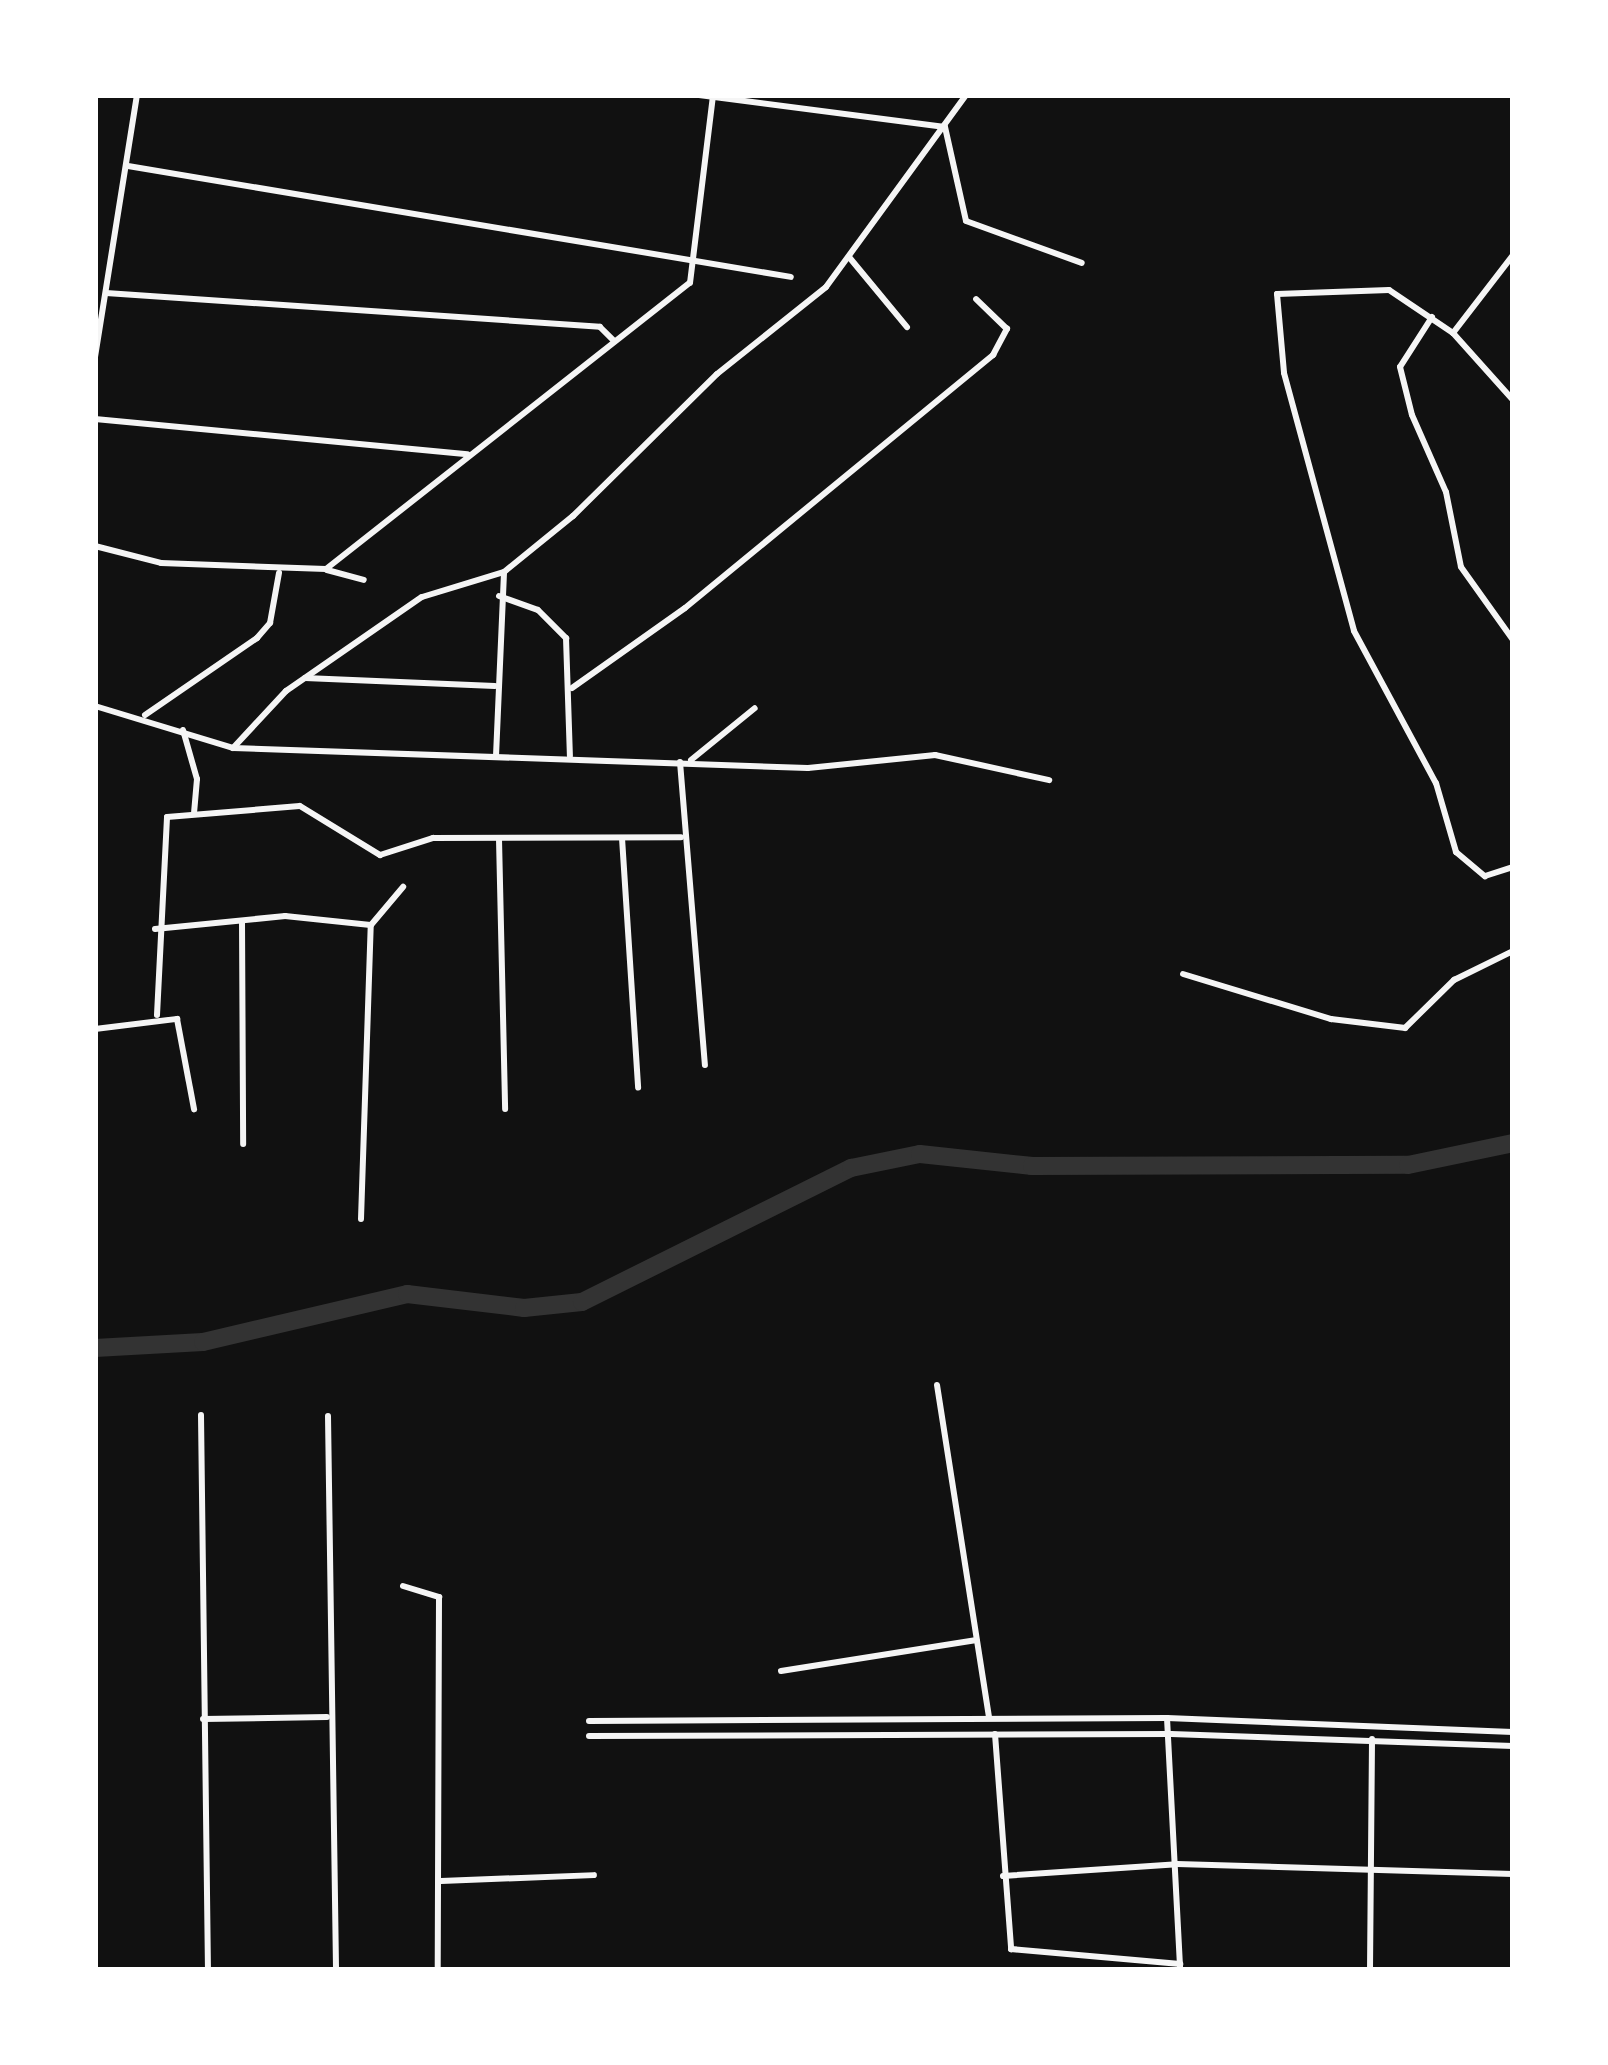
<!DOCTYPE html>
<style>
body{margin:0}
#map{position:relative;width:1608px;height:2065px;overflow:hidden;background:#111;font-family:"Roboto Condensed",sans-serif}
div>[style]{position:absolute}
[style*='--x']{left:calc(var(--x)*1px);top:calc(var(--y)*1px);width:calc(var(--w)*1px);rotate:calc(var(--a)*1deg)}
.river>*{height:18px;margin:-9px;padding:0 9px;transform-origin:9px;border-radius:9px;background:#333}
.minor>*{height:6px;margin:-3px;padding:0 3px;transform-origin:3px;border-radius:3px;background:#f5f5f5}
span{translate:-50% -50%;white-space:nowrap;text-align:center;line-height:1.15;-webkit-text-stroke:10px #fff;paint-order:stroke}
.frame{position:absolute;inset:0;border:98px solid #fff;pointer-events:none}
</style>
<div id="map">
<div class="river">
<i style="--x:95;--y:1348;--w:108;--a:-3.2"></i>
<i style="--x:203;--y:1342;--w:210;--a:-13.2"></i>
<i style="--x:407;--y:1294;--w:118;--a:6.8"></i>
<i style="--x:524;--y:1308;--w:58;--a:-5.9"></i>
<i style="--x:582;--y:1302;--w:301;--a:-26.5"></i>
<i style="--x:851;--y:1168;--w:70;--a:-11.5"></i>
<i style="--x:920;--y:1154;--w:113;--a:6.1"></i>
<i style="--x:1032;--y:1166;--w:376;--a:-0.2"></i>
<i style="--x:1408;--y:1165;--w:107;--a:-11.8"></i>
</div>
<div class="minor">
<i style="--x:699;--y:95;--w:248;--a:7.4"></i>
<i style="--x:945;--y:127;--w:96;--a:77.4"></i>
<i style="--x:966;--y:221;--w:123;--a:19.9"></i>
<i style="--x:128;--y:166;--w:672;--a:9.5"></i>
<i style="--x:849;--y:257;--w:91;--a:50.4"></i>
<i style="--x:106;--y:293;--w:495;--a:3.9"></i>
<i style="--x:600;--y:327;--w:18;--a:45"></i>
<i style="--x:1432;--y:317;--w:59;--a:122.6"></i>
<i style="--x:1400;--y:367;--w:49;--a:76"></i>
<i style="--x:1412;--y:415;--w:84;--a:66.2"></i>
<i style="--x:1446;--y:492;--w:76;--a:78.7"></i>
<i style="--x:1461;--y:567;--w:90;--a:54.5"></i>
<i style="--x:1453;--y:333;--w:98;--a:-52.4"></i>
<i style="--x:95;--y:357;--w:265;--a:-80.9"></i>
<i style="--x:1513;--y:400;--w:90;--a:-131.8"></i>
<i style="--x:1453;--y:333;--w:77;--a:-146.1"></i>
<i style="--x:1389;--y:290;--w:112;--a:178"></i>
<i style="--x:1277;--y:294;--w:79;--a:84.9"></i>
<i style="--x:1284;--y:373;--w:267;--a:74.8"></i>
<i style="--x:1354;--y:631;--w:173;--a:61.7"></i>
<i style="--x:1436;--y:783;--w:72;--a:73.8"></i>
<i style="--x:1456;--y:852;--w:38;--a:40"></i>
<i style="--x:1485;--y:876;--w:29;--a:-18"></i>
<i style="--x:95;--y:419;--w:374;--a:5.4"></i>
<i style="--x:95;--y:546;--w:68;--a:14.4"></i>
<i style="--x:161;--y:563;--w:165;--a:2.1"></i>
<i style="--x:326;--y:569;--w:463;--a:-38.2"></i>
<i style="--x:690;--y:283;--w:187;--a:-83"></i>
<i style="--x:327;--y:570;--w:38;--a:15"></i>
<i style="--x:499;--y:596;--w:41;--a:19.7"></i>
<i style="--x:538;--y:610;--w:40;--a:45"></i>
<i style="--x:566;--y:638;--w:118;--a:88.1"></i>
<i style="--x:305;--y:678;--w:190;--a:2.4"></i>
<i style="--x:572;--y:688;--w:138;--a:-35.3"></i>
<i style="--x:685;--y:608;--w:399;--a:-39.4"></i>
<i style="--x:993;--y:355;--w:30;--a:-62"></i>
<i style="--x:1007;--y:329;--w:43;--a:-135.9"></i>
<i style="--x:95;--y:706;--w:144;--a:16.9"></i>
<i style="--x:233;--y:748;--w:575;--a:1.99"></i>
<i style="--x:808;--y:768;--w:128;--a:-5.8"></i>
<i style="--x:935;--y:755;--w:117;--a:12.4"></i>
<i style="--x:145;--y:715;--w:136;--a:-34.5"></i>
<i style="--x:257;--y:638;--w:20;--a:-49"></i>
<i style="--x:270;--y:623;--w:51;--a:-79.8"></i>
<i style="--x:183;--y:730;--w:51;--a:74.1"></i>
<i style="--x:197;--y:779;--w:33;--a:95"></i>
<i style="--x:233;--y:748;--w:78;--a:-47.1"></i>
<i style="--x:286;--y:691;--w:165;--a:-34.7"></i>
<i style="--x:422;--y:597;--w:86;--a:-17"></i>
<i style="--x:504;--y:572;--w:89;--a:-39.1"></i>
<i style="--x:573;--y:516;--w:202;--a:-44.6"></i>
<i style="--x:717;--y:374;--w:139;--a:-38.6"></i>
<i style="--x:826;--y:287;--w:238;--a:-53.9"></i>
<i style="--x:496;--y:756;--w:183;--a:-87.5"></i>
<i style="--x:691;--y:760;--w:82;--a:-39.1"></i>
<i style="--x:680;--y:762;--w:304;--a:85.3"></i>
<i style="--x:622;--y:838;--w:250;--a:86.3"></i>
<i style="--x:499;--y:839;--w:270;--a:88.7"></i>
<i style="--x:242;--y:922;--w:222;--a:89.7"></i>
<i style="--x:155;--y:929;--w:131;--a:-5.7"></i>
<i style="--x:285;--y:916;--w:86;--a:6"></i>
<i style="--x:1183;--y:974;--w:155;--a:16.9"></i>
<i style="--x:1331;--y:1019;--w:75;--a:6.9"></i>
<i style="--x:1405;--y:1028;--w:69;--a:-44.4"></i>
<i style="--x:1454;--y:980;--w:66;--a:-26.2"></i>
<i style="--x:157;--y:1015;--w:198;--a:-87.1"></i>
<i style="--x:167;--y:817;--w:133;--a:-4.7"></i>
<i style="--x:300;--y:806;--w:94;--a:31.5"></i>
<i style="--x:380;--y:855;--w:56;--a:-17.8"></i>
<i style="--x:433;--y:838;--w:248;--a:-0.2"></i>
<i style="--x:95;--y:1029;--w:83;--a:-7"></i>
<i style="--x:177;--y:1019;--w:92;--a:79.3"></i>
<i style="--x:361;--y:1219;--w:294;--a:-88.1"></i>
<i style="--x:371;--y:925;--w:50;--a:-49.9"></i>
<i style="--x:937;--y:1385;--w:337;--a:81.1"></i>
<i style="--x:201;--y:1415;--w:555;--a:89.28"></i>
<i style="--x:328;--y:1416;--w:554;--a:89.17"></i>
<i style="--x:403;--y:1586;--w:38;--a:17"></i>
<i style="--x:439;--y:1597;--w:373;--a:90.2"></i>
<i style="--x:781;--y:1671;--w:198;--a:-9"></i>
<i style="--x:1167;--y:1718;--w:252;--a:87"></i>
<i style="--x:203;--y:1719;--w:124;--a:-0.9"></i>
<i style="--x:589;--y:1721;--w:578;--a:-0.3"></i>
<i style="--x:1167;--y:1718;--w:346;--a:2.3"></i>
<i style="--x:995;--y:1734;--w:216;--a:85.7"></i>
<i style="--x:1011;--y:1949;--w:170;--a:5.1"></i>
<i style="--x:589;--y:1736;--w:582;--a:-0.2"></i>
<i style="--x:1171;--y:1734;--w:342;--a:2"></i>
<i style="--x:1003;--y:1876;--w:174;--a:-3.9"></i>
<i style="--x:1177;--y:1864;--w:336;--a:1.7"></i>
<i style="--x:441;--y:1881;--w:153;--a:-2.2"></i>
<i style="--x:1370;--y:1970;--w:231;--a:-89.5"></i>
</div>
<div class="frame"></div>
</div>
